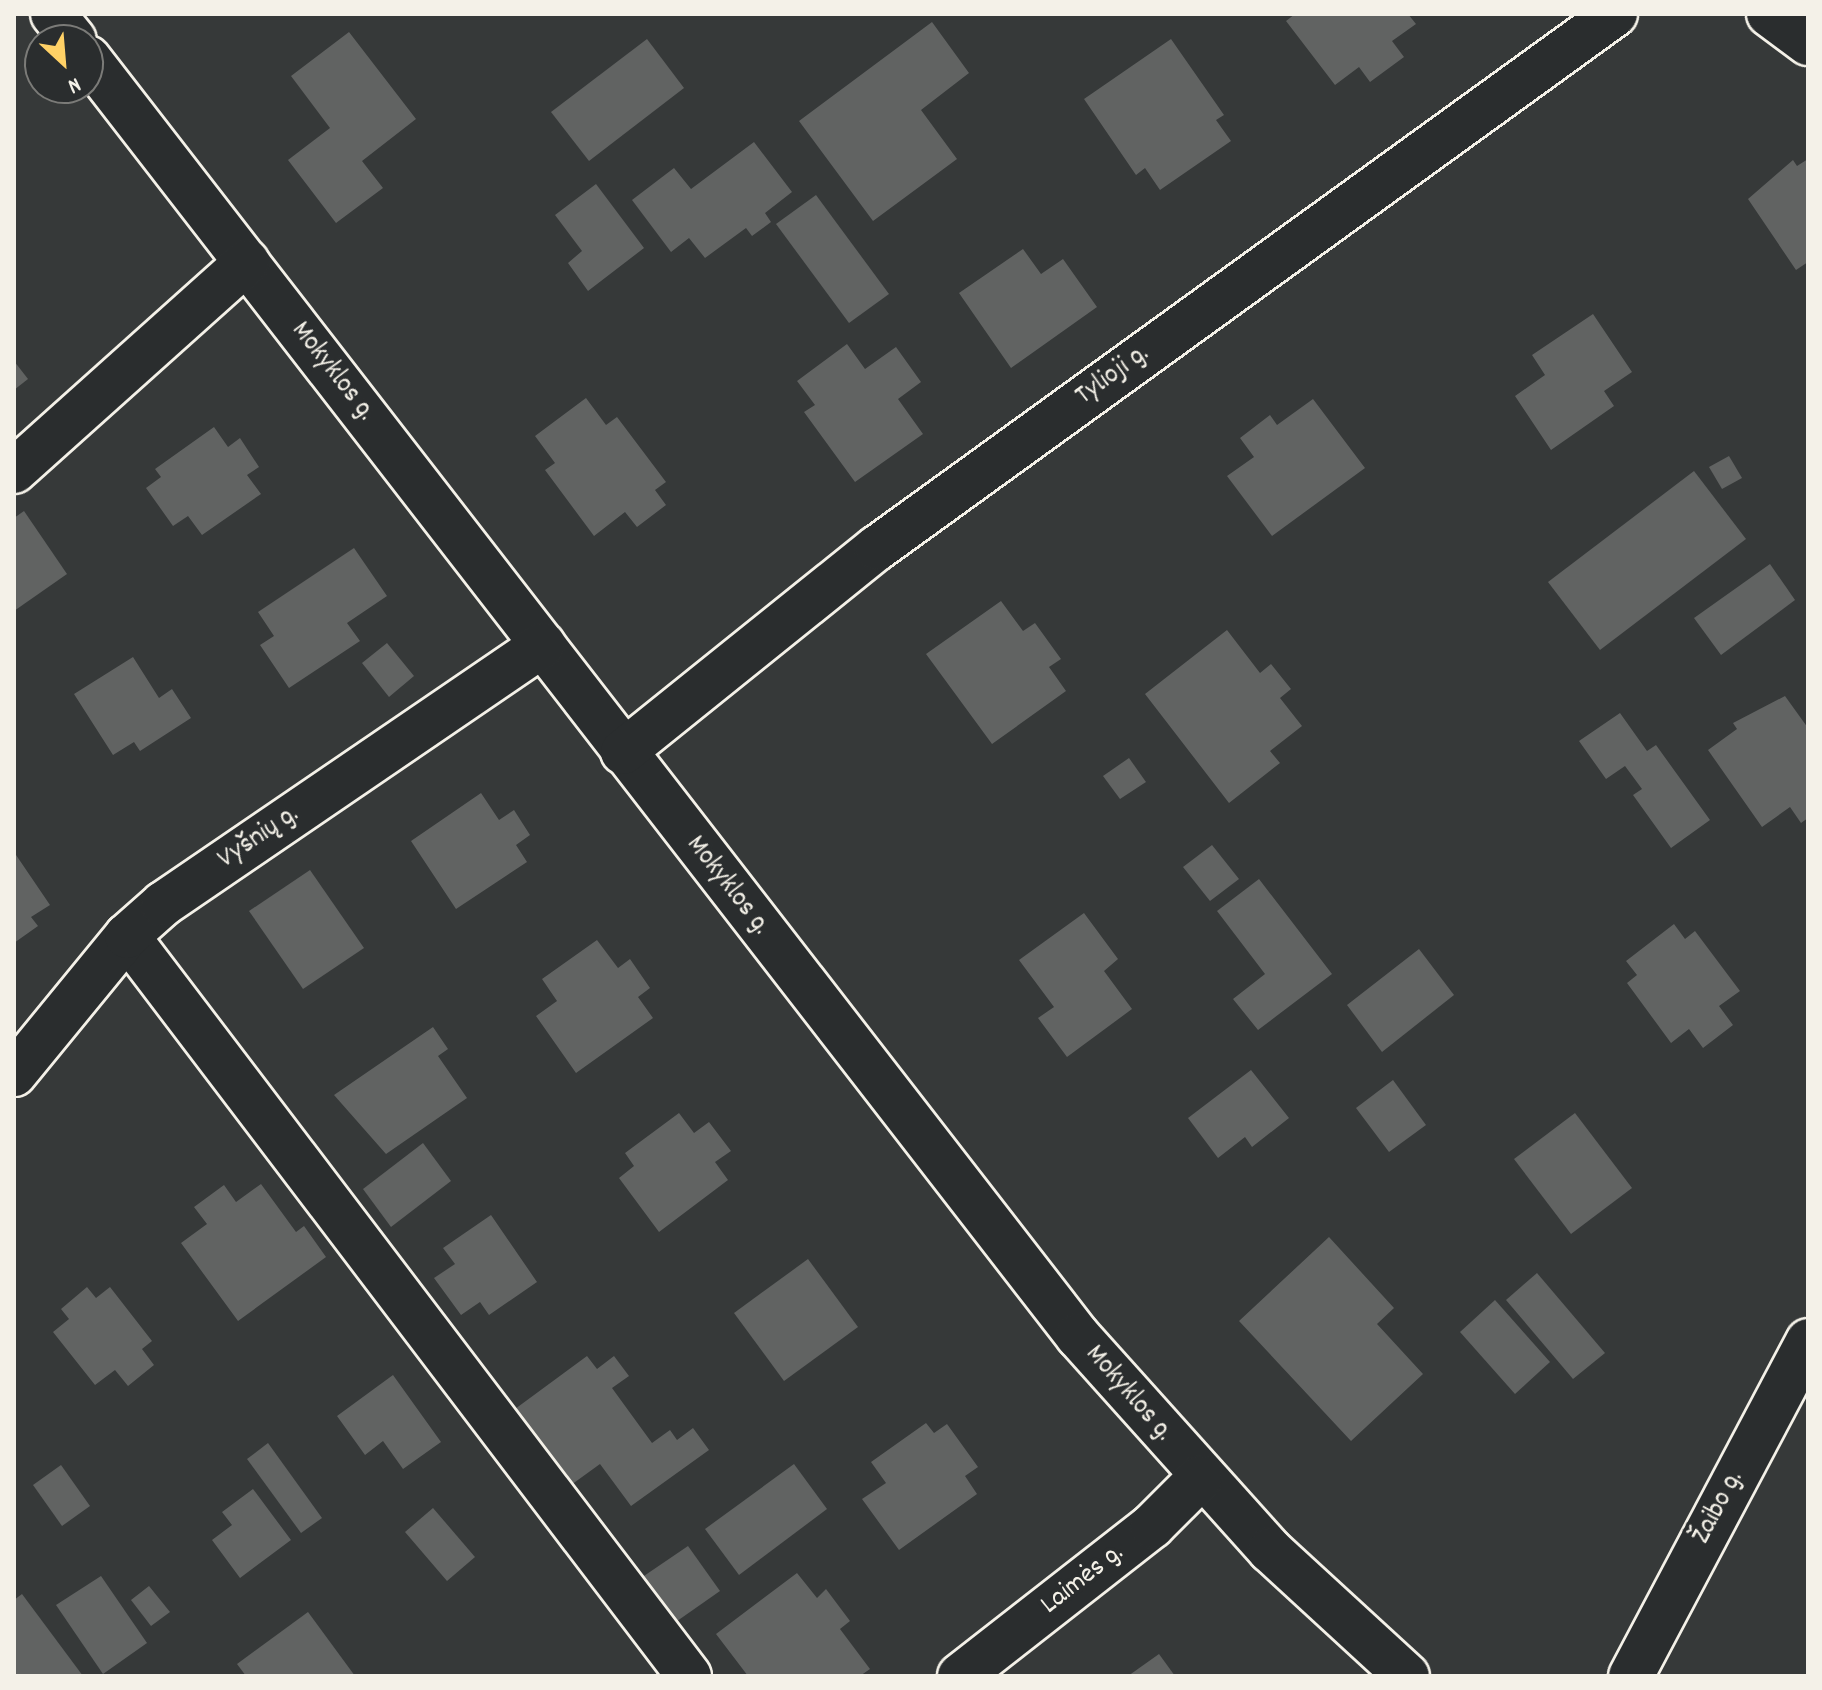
<!DOCTYPE html>
<meta charset="utf-8">
<style>
body{margin:0}
#map{position:relative;width:1822px;height:1690px;overflow:hidden;background:#363939;font-family:Dekko,sans-serif}
div>[style]{position:absolute}
[style*='--x']{left:calc(var(--x)*1px);top:calc(var(--y)*1px);width:calc(var(--w)*1px);rotate:calc(var(--a)*1deg)}
.building>*{inset:0;background:#616362}
.roads{filter:drop-shadow(2px 0 #f4f1e8) drop-shadow(-2px 0 #f4f1e8) drop-shadow(0 2px #f4f1e8) drop-shadow(0 -2px #f4f1e8)}
.minor>*{height:44px;margin:-22px;padding:0 22px;transform-origin:22px;border-radius:22px;background:#2a2d2e}
span{translate:-50% -50%;white-space:nowrap;text-align:center;line-height:1.15;-webkit-text-stroke:7px #2a2d2e;paint-order:stroke}
.street-label{font-size:28px;color:#f4f1e8}
.frame{position:absolute;inset:0;border:16px solid #f4f1e8;pointer-events:none}
.north{position:absolute;left:24px;top:24px;width:80px;height:80px;box-sizing:border-box;background:#2a2d2e;border:2px solid #7b7b78;border-radius:50%;rotate:154deg;font-size:22px;font-weight:700;line-height:32px;text-align:center;color:#f4f1e8}
.north::after{content:'';display:block;margin:auto;width:28px;height:36px;background:#ffd166;clip-path:polygon(50% 0,100% 100%,50% 72%,0 100%)}
</style>
<div id="map">
<div class="building">
<i style="clip-path:polygon(1295px 14px,1408px 14px,1416px 24px,1392px 41px,1404px 57px,1370px 82px,1359px 67px,1335px 85px,1286px 21px)"></i>
<i style="clip-path:polygon(932px 22px,969px 73px,921px 110px,957px 159px,873px 221px,799px 121px)"></i>
<i style="clip-path:polygon(349px 32px,416px 119px,362px 161px,383px 188px,336px 223px,288px 160px,330px 128px,291px 76px)"></i>
<i style="clip-path:polygon(647px 39px,684px 88px,589px 161px,551px 112px)"></i>
<i style="clip-path:polygon(1171px 39px,1224px 115px,1216px 120px,1231px 141px,1160px 190px,1145px 168px,1136px 175px,1084px 99px)"></i>
<i style="clip-path:polygon(754px 142px,792px 192px,765px 213px,771px 222px,752px 236px,746px 228px,705px 258px,689px 238px,671px 252px,632px 200px,674px 168px,691px 189px)"></i>
<i style="clip-path:polygon(1808px 159px,1808px 262px,1796px 270px,1748px 199px,1793px 160px,1797px 166px)"></i>
<i style="clip-path:polygon(596px 184px,644px 248px,588px 291px,568px 263px,582px 251px,555px 215px)"></i>
<i style="clip-path:polygon(816px 195px,889px 294px,849px 323px,776px 224px)"></i>
<i style="clip-path:polygon(1023px 249px,1041px 274px,1063px 259px,1097px 307px,1011px 368px,959px 293px)"></i>
<i style="clip-path:polygon(1593px 314px,1632px 372px,1604px 391px,1614px 406px,1551px 450px,1515px 396px,1545px 375px,1532px 355px)"></i>
<i style="clip-path:polygon(847px 344px,865px 369px,896px 347px,921px 382px,898px 399px,923px 434px,855px 482px,804px 412px,815px 405px,797px 381px)"></i>
<i style="clip-path:polygon(14px 361px,28px 379px,14px 390px)"></i>
<i style="clip-path:polygon(586px 398px,606px 425px,617px 417px,666px 482px,655px 490px,666px 505px,637px 527px,625px 512px,594px 536px,545px 470px,555px 463px,535px 436px)"></i>
<i style="clip-path:polygon(1313px 399px,1365px 468px,1272px 536px,1227px 476px,1254px 457px,1240px 438px,1270px 415px,1277px 425px)"></i>
<i style="clip-path:polygon(214px 427px,228px 447px,240px 438px,259px 467px,247px 475px,261px 494px,202px 535px,188px 516px,173px 526px,146px 488px,161px 477px,155px 469px)"></i>
<i style="clip-path:polygon(1729px 456px,1742px 478px,1722px 489px,1709px 467px)"></i>
<i style="clip-path:polygon(1694px 471px,1746px 539px,1600px 650px,1548px 582px)"></i>
<i style="clip-path:polygon(24px 511px,67px 574px,14px 611px,14px 518px)"></i>
<i style="clip-path:polygon(354px 548px,387px 596px,347px 623px,360px 641px,289px 688px,260px 645px,274px 636px,258px 612px)"></i>
<i style="clip-path:polygon(1770px 564px,1795px 600px,1721px 655px,1694px 618px)"></i>
<i style="clip-path:polygon(1001px 601px,1023px 631px,1035px 623px,1061px 659px,1049px 667px,1066px 691px,992px 744px,926px 654px)"></i>
<i style="clip-path:polygon(1227px 630px,1260px 673px,1271px 664px,1291px 689px,1280px 698px,1302px 726px,1270px 751px,1280px 763px,1229px 803px,1145px 694px)"></i>
<i style="clip-path:polygon(387px 643px,414px 676px,389px 697px,362px 663px)"></i>
<i style="clip-path:polygon(133px 657px,159px 698px,172px 689px,191px 718px,140px 751px,134px 742px,113px 755px,74px 694px)"></i>
<i style="clip-path:polygon(1785px 696px,1808px 728px,1808px 818px,1801px 823px,1790px 807px,1762px 827px,1708px 750px,1737px 729px,1733px 723px)"></i>
<i style="clip-path:polygon(1620px 713px,1647px 751px,1656px 745px,1710px 820px,1671px 848px,1633px 795px,1642px 789px,1625px 766px,1606px 779px,1579px 741px)"></i>
<i style="clip-path:polygon(1129px 758px,1146px 782px,1120px 799px,1103px 776px)"></i>
<i style="clip-path:polygon(481px 793px,499px 820px,514px 810px,530px 835px,516px 845px,527px 862px,456px 909px,411px 841px)"></i>
<i style="clip-path:polygon(1212px 845px,1239px 879px,1210px 901px,1183px 867px)"></i>
<i style="clip-path:polygon(14px 852px,50px 905px,31px 917px,38px 926px,14px 943px)"></i>
<i style="clip-path:polygon(310px 870px,364px 948px,303px 989px,249px 911px)"></i>
<i style="clip-path:polygon(1259px 879px,1332px 974px,1258px 1030px,1233px 999px,1265px 974px,1217px 911px)"></i>
<i style="clip-path:polygon(1084px 913px,1118px 959px,1104px 971px,1132px 1009px,1067px 1057px,1038px 1018px,1054px 1007px,1019px 960px)"></i>
<i style="clip-path:polygon(1674px 924px,1685px 939px,1695px 931px,1740px 991px,1719px 1006px,1733px 1025px,1703px 1048px,1689px 1029px,1671px 1043px,1627px 983px,1637px 975px,1626px 961px)"></i>
<i style="clip-path:polygon(597px 940px,618px 968px,630px 959px,650px 988px,638px 997px,653px 1018px,576px 1073px,536px 1016px,557px 1001px,542px 979px)"></i>
<i style="clip-path:polygon(1419px 949px,1454px 995px,1382px 1052px,1347px 1005px)"></i>
<i style="clip-path:polygon(433px 1027px,448px 1049px,438px 1056px,467px 1098px,386px 1154px,334px 1095px)"></i>
<i style="clip-path:polygon(1251px 1070px,1289px 1118px,1252px 1147px,1245px 1137px,1218px 1158px,1188px 1118px)"></i>
<i style="clip-path:polygon(1393px 1080px,1426px 1125px,1389px 1152px,1356px 1108px)"></i>
<i style="clip-path:polygon(679px 1113px,694px 1133px,709px 1122px,731px 1151px,715px 1162px,728px 1180px,659px 1232px,619px 1178px,634px 1166px,625px 1153px)"></i>
<i style="clip-path:polygon(1575px 1113px,1632px 1188px,1571px 1234px,1514px 1159px)"></i>
<i style="clip-path:polygon(423px 1143px,451px 1181px,391px 1227px,363px 1189px)"></i>
<i style="clip-path:polygon(261px 1184px,296px 1232px,304px 1226px,326px 1257px,238px 1321px,181px 1243px,207px 1224px,194px 1207px,224px 1185px,236px 1202px)"></i>
<i style="clip-path:polygon(491px 1215px,537px 1282px,489px 1315px,480px 1302px,461px 1315px,434px 1278px,455px 1264px,443px 1248px)"></i>
<i style="clip-path:polygon(1329px 1237px,1394px 1308px,1377px 1324px,1423px 1374px,1351px 1441px,1239px 1321px)"></i>
<i style="clip-path:polygon(808px 1259px,858px 1327px,784px 1381px,734px 1313px)"></i>
<i style="clip-path:polygon(1537px 1273px,1605px 1353px,1573px 1379px,1506px 1300px)"></i>
<i style="clip-path:polygon(87px 1287px,96px 1298px,110px 1287px,152px 1341px,142px 1349px,154px 1365px,128px 1386px,115px 1370px,95px 1385px,53px 1332px,69px 1319px,61px 1309px)"></i>
<i style="clip-path:polygon(1495px 1300px,1550px 1362px,1515px 1394px,1460px 1332px)"></i>
<i style="clip-path:polygon(587px 1356px,597px 1369px,614px 1356px,629px 1376px,612px 1388px,652px 1443px,670px 1430px,677px 1440px,693px 1428px,709px 1450px,631px 1506px,600px 1464px,571px 1485px,515px 1409px)"></i>
<i style="clip-path:polygon(393px 1375px,441px 1442px,403px 1469px,383px 1441px,365px 1455px,337px 1416px)"></i>
<i style="clip-path:polygon(926px 1423px,934px 1433px,947px 1424px,978px 1467px,965px 1476px,977px 1494px,899px 1550px,862px 1499px,886px 1483px,871px 1462px)"></i>
<i style="clip-path:polygon(268px 1443px,322px 1518px,301px 1533px,247px 1459px)"></i>
<i style="clip-path:polygon(794px 1464px,827px 1509px,739px 1575px,705px 1529px)"></i>
<i style="clip-path:polygon(61px 1465px,90px 1506px,62px 1526px,33px 1485px)"></i>
<i style="clip-path:polygon(253px 1489px,291px 1540px,240px 1578px,212px 1540px,232px 1525px,222px 1512px)"></i>
<i style="clip-path:polygon(433px 1508px,475px 1557px,447px 1581px,405px 1532px)"></i>
<i style="clip-path:polygon(688px 1546px,720px 1591px,670px 1626px,638px 1580px)"></i>
<i style="clip-path:polygon(797px 1573px,817px 1598px,826px 1589px,850px 1621px,840px 1629px,870px 1669px,860px 1676px,748px 1676px,716px 1634px)"></i>
<i style="clip-path:polygon(101px 1576px,147px 1643px,103px 1674px,56px 1605px)"></i>
<i style="clip-path:polygon(149px 1586px,170px 1612px,151px 1626px,131px 1600px)"></i>
<i style="clip-path:polygon(22px 1594px,83px 1676px,14px 1676px,14px 1600px)"></i>
<i style="clip-path:polygon(308px 1612px,355px 1676px,246px 1676px,237px 1664px)"></i>
<i style="clip-path:polygon(1159px 1654px,1175px 1676px,1128px 1676px)"></i>
</div>
<div class="roads">
<div class="minor">
<i style="--x:53;--y:14;--w:33;--a:51"></i>
<i style="--x:1769;--y:14;--w:49;--a:36.6"></i>
<i style="--x:88;--y:58;--w:1617;--a:52.24"></i>
<i style="--x:1078;--y:1336;--w:288;--a:48.1"></i>
<i style="--x:1270;--y:1550;--w:186;--a:42.6"></i>
<i style="--x:14;--y:471;--w:313;--a:-41.9"></i>
<i style="--x:623;--y:752;--w:326;--a:-38.8"></i>
<i style="--x:877;--y:548;--w:911;--a:-35.89"></i>
<i style="--x:127;--y:936;--w:929;--a:52.78"></i>
<i style="--x:14;--y:1074;--w:178;--a:-50.7"></i>
<i style="--x:127;--y:936;--w:48;--a:-41.6"></i>
<i style="--x:163;--y:904;--w:460;--a:-34.3"></i>
<i style="--x:960;--y:1676;--w:244;--a:-38"></i>
<i style="--x:1152;--y:1526;--w:68;--a:-45"></i>
<i style="--x:1631;--y:1676;--w:379;--a:-62.1"></i>
</div>
</div>
<div class="street-label">
<span style="left:332px;top:372px;rotate:52deg">Mokyklos g.</span>
<span style="left:1113px;top:376px;rotate:-36deg">Tylioji g.</span>
<span style="left:259px;top:838px;rotate:-34deg">Vyšnių g.</span>
<span style="left:727px;top:886px;rotate:52deg">Mokyklos g.</span>
<span style="left:1128px;top:1394px;rotate:49deg">Mokyklos g.</span>
<span style="left:1719px;top:1508px;rotate:-62deg">Žaibo g.</span>
<span style="left:1083px;top:1580px;rotate:-38deg">Laimės g.</span>
</div>
<div class="frame"></div>
<div class="north">N</div>
</div>
